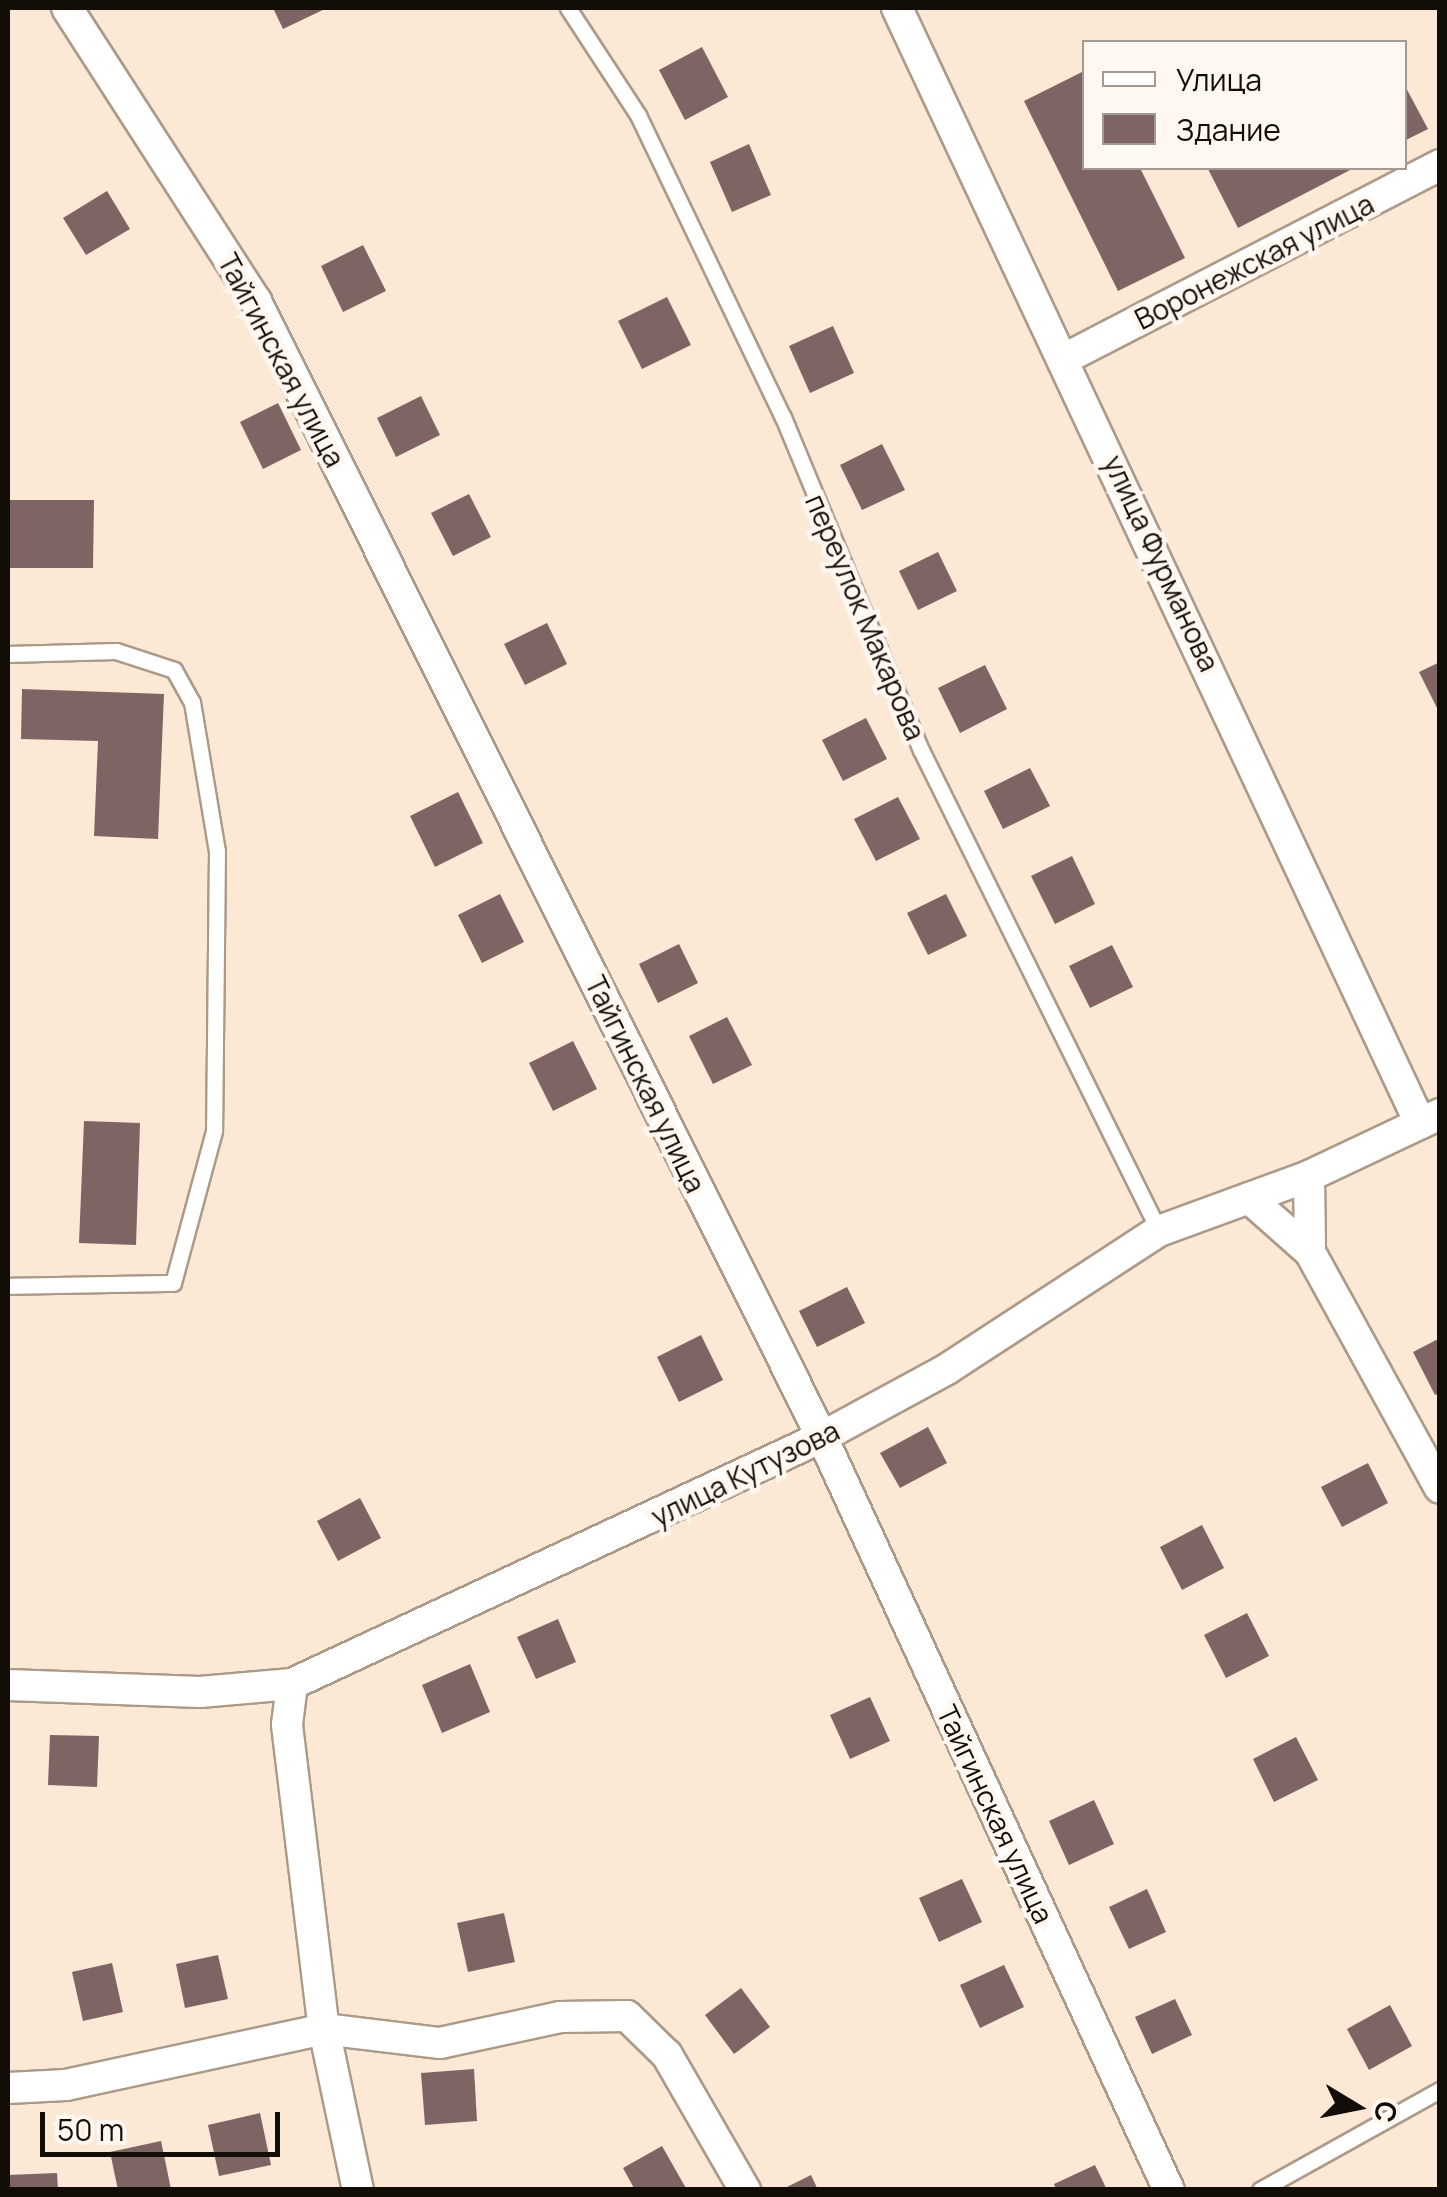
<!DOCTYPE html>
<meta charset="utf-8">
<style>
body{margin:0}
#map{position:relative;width:1447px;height:2197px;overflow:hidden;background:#fbe8d5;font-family:Manrope,sans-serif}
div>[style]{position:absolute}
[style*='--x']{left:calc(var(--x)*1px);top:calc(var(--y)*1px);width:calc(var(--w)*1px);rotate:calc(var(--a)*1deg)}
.building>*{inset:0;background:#7e6564}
.roads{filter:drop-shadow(2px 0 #ac9a89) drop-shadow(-2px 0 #ac9a89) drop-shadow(0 2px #ac9a89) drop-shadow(0 -2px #ac9a89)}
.service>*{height:15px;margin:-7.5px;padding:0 7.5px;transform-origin:7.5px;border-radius:7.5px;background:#fff}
.minor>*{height:30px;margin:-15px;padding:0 15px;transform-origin:15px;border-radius:15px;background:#fff}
span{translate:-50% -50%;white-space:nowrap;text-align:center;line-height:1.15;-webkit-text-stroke:9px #fff7f0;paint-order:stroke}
.street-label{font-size:28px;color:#130d07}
.frame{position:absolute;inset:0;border:10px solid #130d07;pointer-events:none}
.legend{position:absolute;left:1082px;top:40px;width:325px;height:130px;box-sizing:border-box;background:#fff7f0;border:2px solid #a19993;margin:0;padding:12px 18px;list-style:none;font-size:30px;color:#130d07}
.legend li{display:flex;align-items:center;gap:20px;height:50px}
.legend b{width:50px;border:2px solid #a19993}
.north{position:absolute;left:1307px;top:2057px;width:100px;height:100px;-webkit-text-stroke:8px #fff7f0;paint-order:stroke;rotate:100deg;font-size:28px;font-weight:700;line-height:40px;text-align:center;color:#130d07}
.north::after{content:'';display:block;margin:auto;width:35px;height:45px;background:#130d07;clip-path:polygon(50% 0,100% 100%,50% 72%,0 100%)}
.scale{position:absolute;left:40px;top:2112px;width:240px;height:45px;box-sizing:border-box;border:5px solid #130d07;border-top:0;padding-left:12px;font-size:30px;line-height:35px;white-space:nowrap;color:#130d07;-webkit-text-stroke:8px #fff7f0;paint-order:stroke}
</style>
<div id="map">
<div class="building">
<i style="clip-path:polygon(273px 8px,327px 8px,283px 29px)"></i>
<i style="clip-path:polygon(702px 47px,728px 97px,685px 120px,659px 70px)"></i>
<i style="clip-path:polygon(1084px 71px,1084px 168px,1140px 168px,1185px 258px,1118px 291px,1024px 101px)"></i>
<i style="clip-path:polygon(1404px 84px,1428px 129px,1404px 141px)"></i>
<i style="clip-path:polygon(749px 144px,771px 195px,732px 212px,710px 162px)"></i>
<i style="clip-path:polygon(1354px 168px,1238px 228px,1208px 169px,1212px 168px)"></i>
<i style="clip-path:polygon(107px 191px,130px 229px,86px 255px,63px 218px)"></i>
<i style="clip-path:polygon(363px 245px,386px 291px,343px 312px,321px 266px)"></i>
<i style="clip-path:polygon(667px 297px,691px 345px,642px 369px,618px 321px)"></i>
<i style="clip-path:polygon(833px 326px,854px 373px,810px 393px,789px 346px)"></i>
<i style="clip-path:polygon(421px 396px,440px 435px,396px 457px,377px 418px)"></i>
<i style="clip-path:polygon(278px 403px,301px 450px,263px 469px,240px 422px)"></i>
<i style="clip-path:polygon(882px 444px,905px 490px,862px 510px,840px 465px)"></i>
<i style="clip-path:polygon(469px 494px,491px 537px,453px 556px,431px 513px)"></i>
<i style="clip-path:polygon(8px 500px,94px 500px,93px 568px,8px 568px)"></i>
<i style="clip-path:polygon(938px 552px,957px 591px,918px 610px,899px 571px)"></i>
<i style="clip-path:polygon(547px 623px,567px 664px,525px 685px,504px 644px)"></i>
<i style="clip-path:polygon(1440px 662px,1440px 714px,1419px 672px)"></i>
<i style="clip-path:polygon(985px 665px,1007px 709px,960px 733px,938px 688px)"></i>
<i style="clip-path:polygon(22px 689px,164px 694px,158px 839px,94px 836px,98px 741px,21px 739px)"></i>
<i style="clip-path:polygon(866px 718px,887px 759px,843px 781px,822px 740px)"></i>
<i style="clip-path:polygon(1030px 768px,1050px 806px,1003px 829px,984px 791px)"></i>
<i style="clip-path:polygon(458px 792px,483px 843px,435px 867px,410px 816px)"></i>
<i style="clip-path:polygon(898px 797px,920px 839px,876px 861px,854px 819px)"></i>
<i style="clip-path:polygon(1072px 856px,1095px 904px,1055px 924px,1031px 876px)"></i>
<i style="clip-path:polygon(500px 894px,524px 942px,482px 963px,458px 915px)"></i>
<i style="clip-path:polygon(946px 894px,967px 936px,928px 955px,907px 913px)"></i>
<i style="clip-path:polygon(679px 944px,698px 983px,658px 1003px,639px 964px)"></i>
<i style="clip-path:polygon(1112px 945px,1133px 987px,1090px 1008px,1069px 966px)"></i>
<i style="clip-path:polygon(727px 1017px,752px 1065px,713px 1084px,689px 1036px)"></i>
<i style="clip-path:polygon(573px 1041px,597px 1089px,553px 1111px,529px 1063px)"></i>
<i style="clip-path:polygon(84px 1121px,140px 1123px,136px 1245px,79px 1243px)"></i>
<i style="clip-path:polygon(847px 1287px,865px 1323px,817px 1347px,799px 1311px)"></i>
<i style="clip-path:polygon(701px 1335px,723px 1380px,679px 1402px,657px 1357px)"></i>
<i style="clip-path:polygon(1440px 1338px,1440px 1393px,1435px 1395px,1413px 1352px)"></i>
<i style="clip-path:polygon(928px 1427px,947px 1463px,900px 1488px,880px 1453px)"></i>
<i style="clip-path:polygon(1368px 1463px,1388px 1503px,1342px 1527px,1321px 1487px)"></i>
<i style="clip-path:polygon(360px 1498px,381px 1538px,338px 1561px,317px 1521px)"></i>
<i style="clip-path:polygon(1202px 1525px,1224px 1568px,1182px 1590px,1160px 1547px)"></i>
<i style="clip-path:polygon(1247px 1613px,1269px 1656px,1226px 1678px,1204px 1635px)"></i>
<i style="clip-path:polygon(558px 1619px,576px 1662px,536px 1679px,517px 1637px)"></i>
<i style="clip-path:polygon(470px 1664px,490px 1712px,442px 1733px,422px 1685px)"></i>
<i style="clip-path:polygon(870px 1697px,890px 1741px,850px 1759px,830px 1715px)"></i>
<i style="clip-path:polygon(50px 1735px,99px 1736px,97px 1787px,48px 1785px)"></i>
<i style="clip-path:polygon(1296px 1737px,1318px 1780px,1274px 1802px,1253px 1759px)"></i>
<i style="clip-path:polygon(1094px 1800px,1114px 1844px,1069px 1865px,1049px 1821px)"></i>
<i style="clip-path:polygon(962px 1879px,982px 1922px,939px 1942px,919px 1898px)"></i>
<i style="clip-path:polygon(1147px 1889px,1166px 1932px,1129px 1949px,1109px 1907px)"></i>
<i style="clip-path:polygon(504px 1913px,515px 1962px,468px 1972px,457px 1923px)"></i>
<i style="clip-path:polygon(218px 1955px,228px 1999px,185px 2008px,176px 1964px)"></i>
<i style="clip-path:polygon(112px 1963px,123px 2012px,83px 2021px,72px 1972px)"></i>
<i style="clip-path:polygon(1004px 1965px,1024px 2007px,980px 2028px,960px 1985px)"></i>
<i style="clip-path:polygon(741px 1988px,770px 2027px,734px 2054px,705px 2015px)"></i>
<i style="clip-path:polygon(1175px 1999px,1192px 2035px,1152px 2054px,1135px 2017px)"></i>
<i style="clip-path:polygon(1390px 2005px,1412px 2046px,1369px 2070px,1347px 2029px)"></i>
<i style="clip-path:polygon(474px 2069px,477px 2121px,425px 2125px,421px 2073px)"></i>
<i style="clip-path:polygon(260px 2113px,271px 2165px,219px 2176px,208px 2125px)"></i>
<i style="clip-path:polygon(161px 2141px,171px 2189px,118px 2190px,110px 2152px)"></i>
<i style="clip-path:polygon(662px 2146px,687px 2190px,635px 2190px,623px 2168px)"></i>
<i style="clip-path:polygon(1095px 2165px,1107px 2190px,1056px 2190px,1054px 2184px)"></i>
<i style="clip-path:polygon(57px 2173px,58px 2190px,8px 2190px,8px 2175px)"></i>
<i style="clip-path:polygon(811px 2175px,818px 2190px,781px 2190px)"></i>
</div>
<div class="roads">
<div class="service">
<i style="--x:568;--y:8;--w:128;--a:56.8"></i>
<i style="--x:638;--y:115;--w:335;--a:64.4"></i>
<i style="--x:783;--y:417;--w:360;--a:67.5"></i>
<i style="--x:921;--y:750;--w:537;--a:63.67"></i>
<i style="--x:8;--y:654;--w:108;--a:-1.6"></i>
<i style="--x:116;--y:651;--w:61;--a:18.1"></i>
<i style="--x:174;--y:670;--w:37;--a:61"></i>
<i style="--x:192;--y:702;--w:151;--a:80.5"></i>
<i style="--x:217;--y:851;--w:280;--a:90.6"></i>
<i style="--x:214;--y:1131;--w:157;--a:105.1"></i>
<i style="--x:173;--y:1283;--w:165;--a:179"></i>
<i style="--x:1260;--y:2190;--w:206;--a:-29.1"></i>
</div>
<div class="minor">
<i style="--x:67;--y:8;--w:349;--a:57.2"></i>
<i style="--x:256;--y:301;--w:1269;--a:63.52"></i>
<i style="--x:822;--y:1437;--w:829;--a:65.26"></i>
<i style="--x:897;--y:8;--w:1232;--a:64.87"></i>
<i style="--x:1068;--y:357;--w:419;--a:-27.3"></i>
<i style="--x:1309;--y:1176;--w:76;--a:89.2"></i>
<i style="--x:1249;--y:1198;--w:81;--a:41.5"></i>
<i style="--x:1310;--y:1252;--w:269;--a:61.2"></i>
<i style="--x:292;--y:1684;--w:41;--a:97"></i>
<i style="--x:287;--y:1725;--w:306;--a:83.1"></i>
<i style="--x:324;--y:2029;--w:165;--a:78.1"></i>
<i style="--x:8;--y:1685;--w:192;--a:2.1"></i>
<i style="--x:200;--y:1692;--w:92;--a:-5"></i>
<i style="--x:292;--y:1684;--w:585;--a:-24.99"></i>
<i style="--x:822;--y:1437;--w:142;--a:-28.5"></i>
<i style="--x:947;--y:1369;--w:253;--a:-33.1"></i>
<i style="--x:1159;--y:1231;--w:160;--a:-20.1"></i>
<i style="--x:1309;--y:1176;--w:145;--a:-25.3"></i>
<i style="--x:8;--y:2088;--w:58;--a:-3"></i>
<i style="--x:66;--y:2085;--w:264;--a:-12.2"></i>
<i style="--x:324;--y:2029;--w:117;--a:6.9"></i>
<i style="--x:440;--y:2043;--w:123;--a:-12.2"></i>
<i style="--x:560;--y:2017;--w:67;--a:-0.9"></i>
<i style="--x:627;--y:2016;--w:56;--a:44.3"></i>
<i style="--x:667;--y:2055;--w:156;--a:60"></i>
</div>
</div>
<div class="street-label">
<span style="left:1254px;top:261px;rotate:-27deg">Воронежская улица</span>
<span style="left:282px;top:360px;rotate:62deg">Тайгинская улица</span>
<span style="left:1162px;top:563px;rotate:65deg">улица Фурманова</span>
<span style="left:866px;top:617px;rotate:67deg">переулок Макарова</span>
<span style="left:646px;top:1084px;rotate:64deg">Тайгинская улица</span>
<span style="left:745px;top:1473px;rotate:-26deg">улица Кутузова</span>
<span style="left:996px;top:1814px;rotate:65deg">Тайгинская улица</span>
</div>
<div class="frame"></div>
<ul class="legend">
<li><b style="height:12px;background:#fff"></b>Улица</li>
<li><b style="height:28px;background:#7e6564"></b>Здание</li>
</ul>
<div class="north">С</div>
<div class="scale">50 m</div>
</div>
